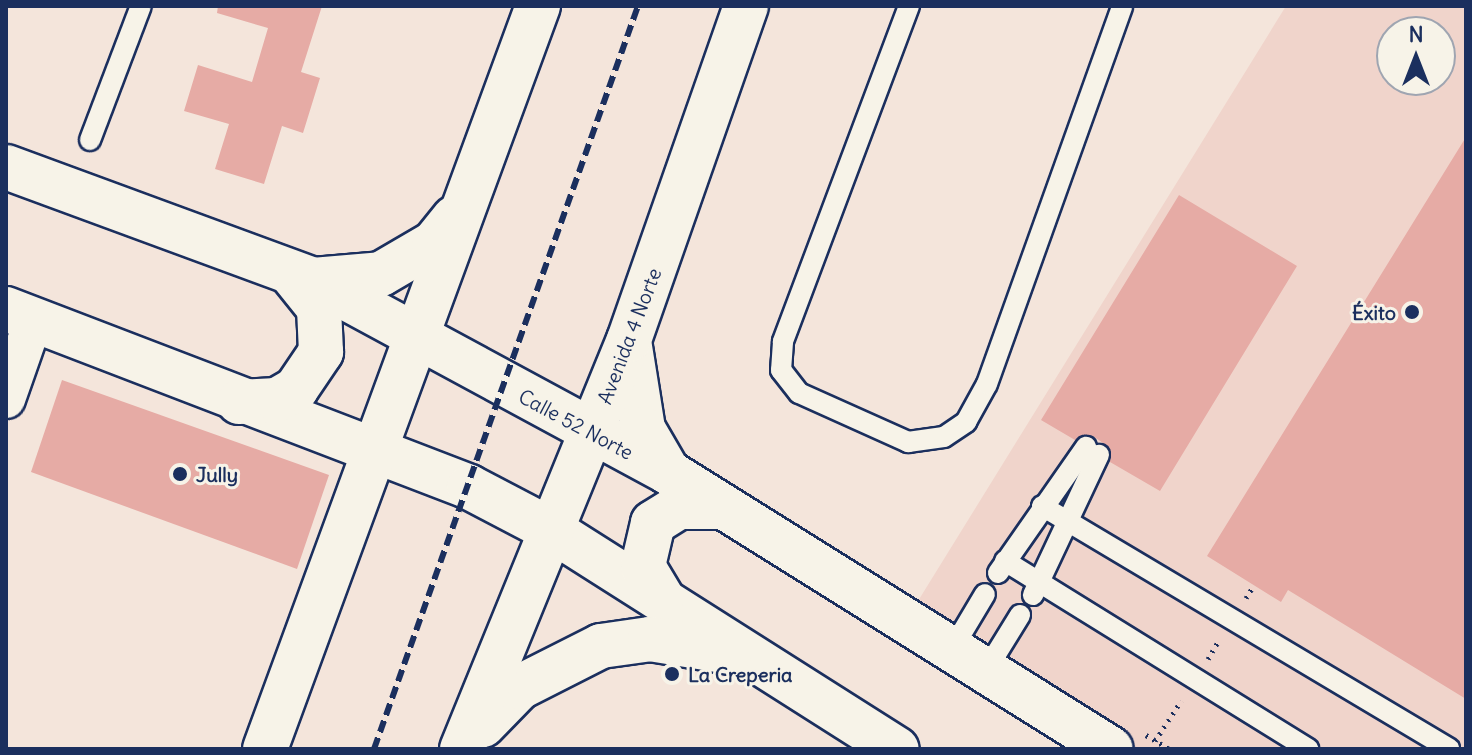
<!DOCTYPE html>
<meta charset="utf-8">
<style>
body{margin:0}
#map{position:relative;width:1472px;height:755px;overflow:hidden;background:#f4e5db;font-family:Delius,sans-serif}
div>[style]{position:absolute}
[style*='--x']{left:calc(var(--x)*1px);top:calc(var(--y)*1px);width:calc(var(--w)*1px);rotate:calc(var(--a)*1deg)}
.built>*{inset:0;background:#f0d4cb}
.building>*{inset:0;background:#e6aba5}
.path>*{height:5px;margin-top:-2.5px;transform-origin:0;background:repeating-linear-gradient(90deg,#1b2f5e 0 2px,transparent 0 8px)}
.roads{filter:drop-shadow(2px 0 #1b2f5e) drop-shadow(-2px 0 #1b2f5e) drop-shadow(0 2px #1b2f5e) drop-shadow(0 -2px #1b2f5e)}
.service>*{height:20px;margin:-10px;padding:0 10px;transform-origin:10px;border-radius:10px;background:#f7f3e8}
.minor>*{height:38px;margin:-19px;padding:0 19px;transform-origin:19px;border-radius:19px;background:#f7f3e8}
.secondary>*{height:44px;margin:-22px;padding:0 22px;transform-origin:22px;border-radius:22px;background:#f7f3e8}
.rail>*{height:6px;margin-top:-3px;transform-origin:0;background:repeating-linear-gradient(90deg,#1b2f5e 0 12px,transparent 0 18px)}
.dots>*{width:22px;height:22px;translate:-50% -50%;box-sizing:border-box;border:4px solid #f7f3e8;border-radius:50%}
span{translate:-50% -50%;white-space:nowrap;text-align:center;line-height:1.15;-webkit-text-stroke:6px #f7f3e8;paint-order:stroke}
.poi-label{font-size:20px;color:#1b2f5e;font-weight:700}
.right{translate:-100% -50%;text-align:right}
.left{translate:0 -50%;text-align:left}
.street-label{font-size:20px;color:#1b2f5e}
.frame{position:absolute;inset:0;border:8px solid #1b2f5e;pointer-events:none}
.north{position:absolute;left:1376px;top:16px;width:80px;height:80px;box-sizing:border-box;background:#f7f3e8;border:2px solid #9fa5b1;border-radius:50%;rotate:0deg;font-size:22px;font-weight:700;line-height:32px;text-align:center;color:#1b2f5e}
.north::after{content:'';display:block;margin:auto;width:28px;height:36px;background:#1b2f5e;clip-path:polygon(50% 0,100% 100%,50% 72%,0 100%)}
</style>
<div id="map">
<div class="built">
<i style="clip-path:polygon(evenodd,1286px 6px,1466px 6px,1466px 749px,1111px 749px,905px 622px,1286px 6px,1392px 32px,1440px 32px,1440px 80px,1392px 80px,1392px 32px)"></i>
</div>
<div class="building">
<i style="clip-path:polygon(218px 6px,322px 6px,301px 72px,320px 78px,303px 133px,282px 126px,264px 184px,215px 169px,229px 124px,184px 111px,198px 65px,252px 82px,268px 28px,217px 13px)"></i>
<i style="clip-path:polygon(1466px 137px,1466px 699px,1288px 590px,1281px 602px,1207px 556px)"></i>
<i style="clip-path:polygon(1179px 195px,1297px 266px,1160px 491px,1110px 462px,1110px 448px,1093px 436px,1075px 440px,1041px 420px)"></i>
<i style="clip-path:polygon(62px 380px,329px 475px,297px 569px,31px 472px)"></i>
</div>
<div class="path">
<i style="--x:1246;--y:598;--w:15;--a:-58"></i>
<i style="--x:1208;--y:659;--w:22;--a:-60"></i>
<i style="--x:1146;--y:735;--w:27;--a:31"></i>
<i style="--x:1155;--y:741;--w:48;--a:-57"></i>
</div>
<div class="roads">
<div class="service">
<i style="--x:909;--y:6;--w:359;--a:110.6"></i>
<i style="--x:783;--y:342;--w:28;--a:94"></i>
<i style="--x:781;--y:370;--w:29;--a:52"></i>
<i style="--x:799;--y:393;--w:120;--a:24.2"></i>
<i style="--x:908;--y:442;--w:36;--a:-8"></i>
<i style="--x:944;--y:437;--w:27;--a:-34"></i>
<i style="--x:966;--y:422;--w:43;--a:-61.1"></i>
<i style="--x:987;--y:384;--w:401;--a:-70.3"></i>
<i style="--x:90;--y:140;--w:143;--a:-69.2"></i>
<i style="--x:1042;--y:506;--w:474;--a:30.8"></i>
<i style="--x:1005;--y:561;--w:357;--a:31.8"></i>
<i style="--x:998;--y:573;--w:154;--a:-55.1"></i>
<i style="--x:1033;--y:595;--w:155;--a:-64.8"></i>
<i style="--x:951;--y:651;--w:66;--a:-59.2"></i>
<i style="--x:985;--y:672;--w:67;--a:-58.4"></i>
</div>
<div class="minor">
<i style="--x:6;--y:399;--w:85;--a:-70.7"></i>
</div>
<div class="secondary">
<i style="--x:6;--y:167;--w:327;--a:20.2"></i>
<i style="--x:313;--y:280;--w:404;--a:28.4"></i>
<i style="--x:668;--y:472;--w:522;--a:32.02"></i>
<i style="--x:313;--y:280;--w:68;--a:-5"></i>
<i style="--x:381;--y:274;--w:61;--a:-30.3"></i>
<i style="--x:434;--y:243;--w:32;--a:-51"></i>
<i style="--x:6;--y:309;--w:496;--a:21"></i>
<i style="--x:469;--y:487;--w:95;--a:27.6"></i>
<i style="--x:553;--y:531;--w:407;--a:32.4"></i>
<i style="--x:630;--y:347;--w:83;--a:81"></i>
<i style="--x:643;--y:429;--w:50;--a:59.8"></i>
<i style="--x:239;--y:402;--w:38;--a:-3"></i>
<i style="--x:277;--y:400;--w:22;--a:-30"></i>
<i style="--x:296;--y:389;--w:45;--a:-56"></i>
<i style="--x:321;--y:352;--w:44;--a:-92.6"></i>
<i style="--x:319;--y:308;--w:45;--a:-128.7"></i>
<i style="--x:662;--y:598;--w:37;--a:-121"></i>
<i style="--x:643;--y:566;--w:44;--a:-76.9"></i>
<i style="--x:653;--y:523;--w:31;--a:-32"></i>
<i style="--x:679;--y:507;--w:44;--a:0"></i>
<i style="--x:483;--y:725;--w:53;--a:-45.8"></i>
<i style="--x:520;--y:687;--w:91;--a:-26.8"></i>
<i style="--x:601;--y:646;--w:49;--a:-8.1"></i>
<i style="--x:650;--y:639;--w:81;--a:9.2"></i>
<i style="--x:265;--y:749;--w:792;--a:-69.83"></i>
<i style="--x:462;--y:749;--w:442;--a:-67.8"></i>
<i style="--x:629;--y:340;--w:354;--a:-70.7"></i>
</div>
</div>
<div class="rail">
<i style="--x:374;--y:749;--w:789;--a:-70.44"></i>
</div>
<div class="dots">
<i style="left:1412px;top:312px;background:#1b2f5e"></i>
<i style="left:180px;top:474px;background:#1b2f5e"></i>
<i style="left:672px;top:674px;background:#1b2f5e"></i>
</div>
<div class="poi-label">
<span class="right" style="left:1396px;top:312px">Éxito</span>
<span class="left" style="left:196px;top:474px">Jully</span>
<span class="left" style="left:688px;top:674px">La Creperia</span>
</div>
<div class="street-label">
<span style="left:629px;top:336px;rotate:-69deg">Avenida 4 Norte</span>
<span style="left:576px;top:424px;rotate:28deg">Calle 52 Norte</span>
</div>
<div class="frame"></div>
<div class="north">N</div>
</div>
